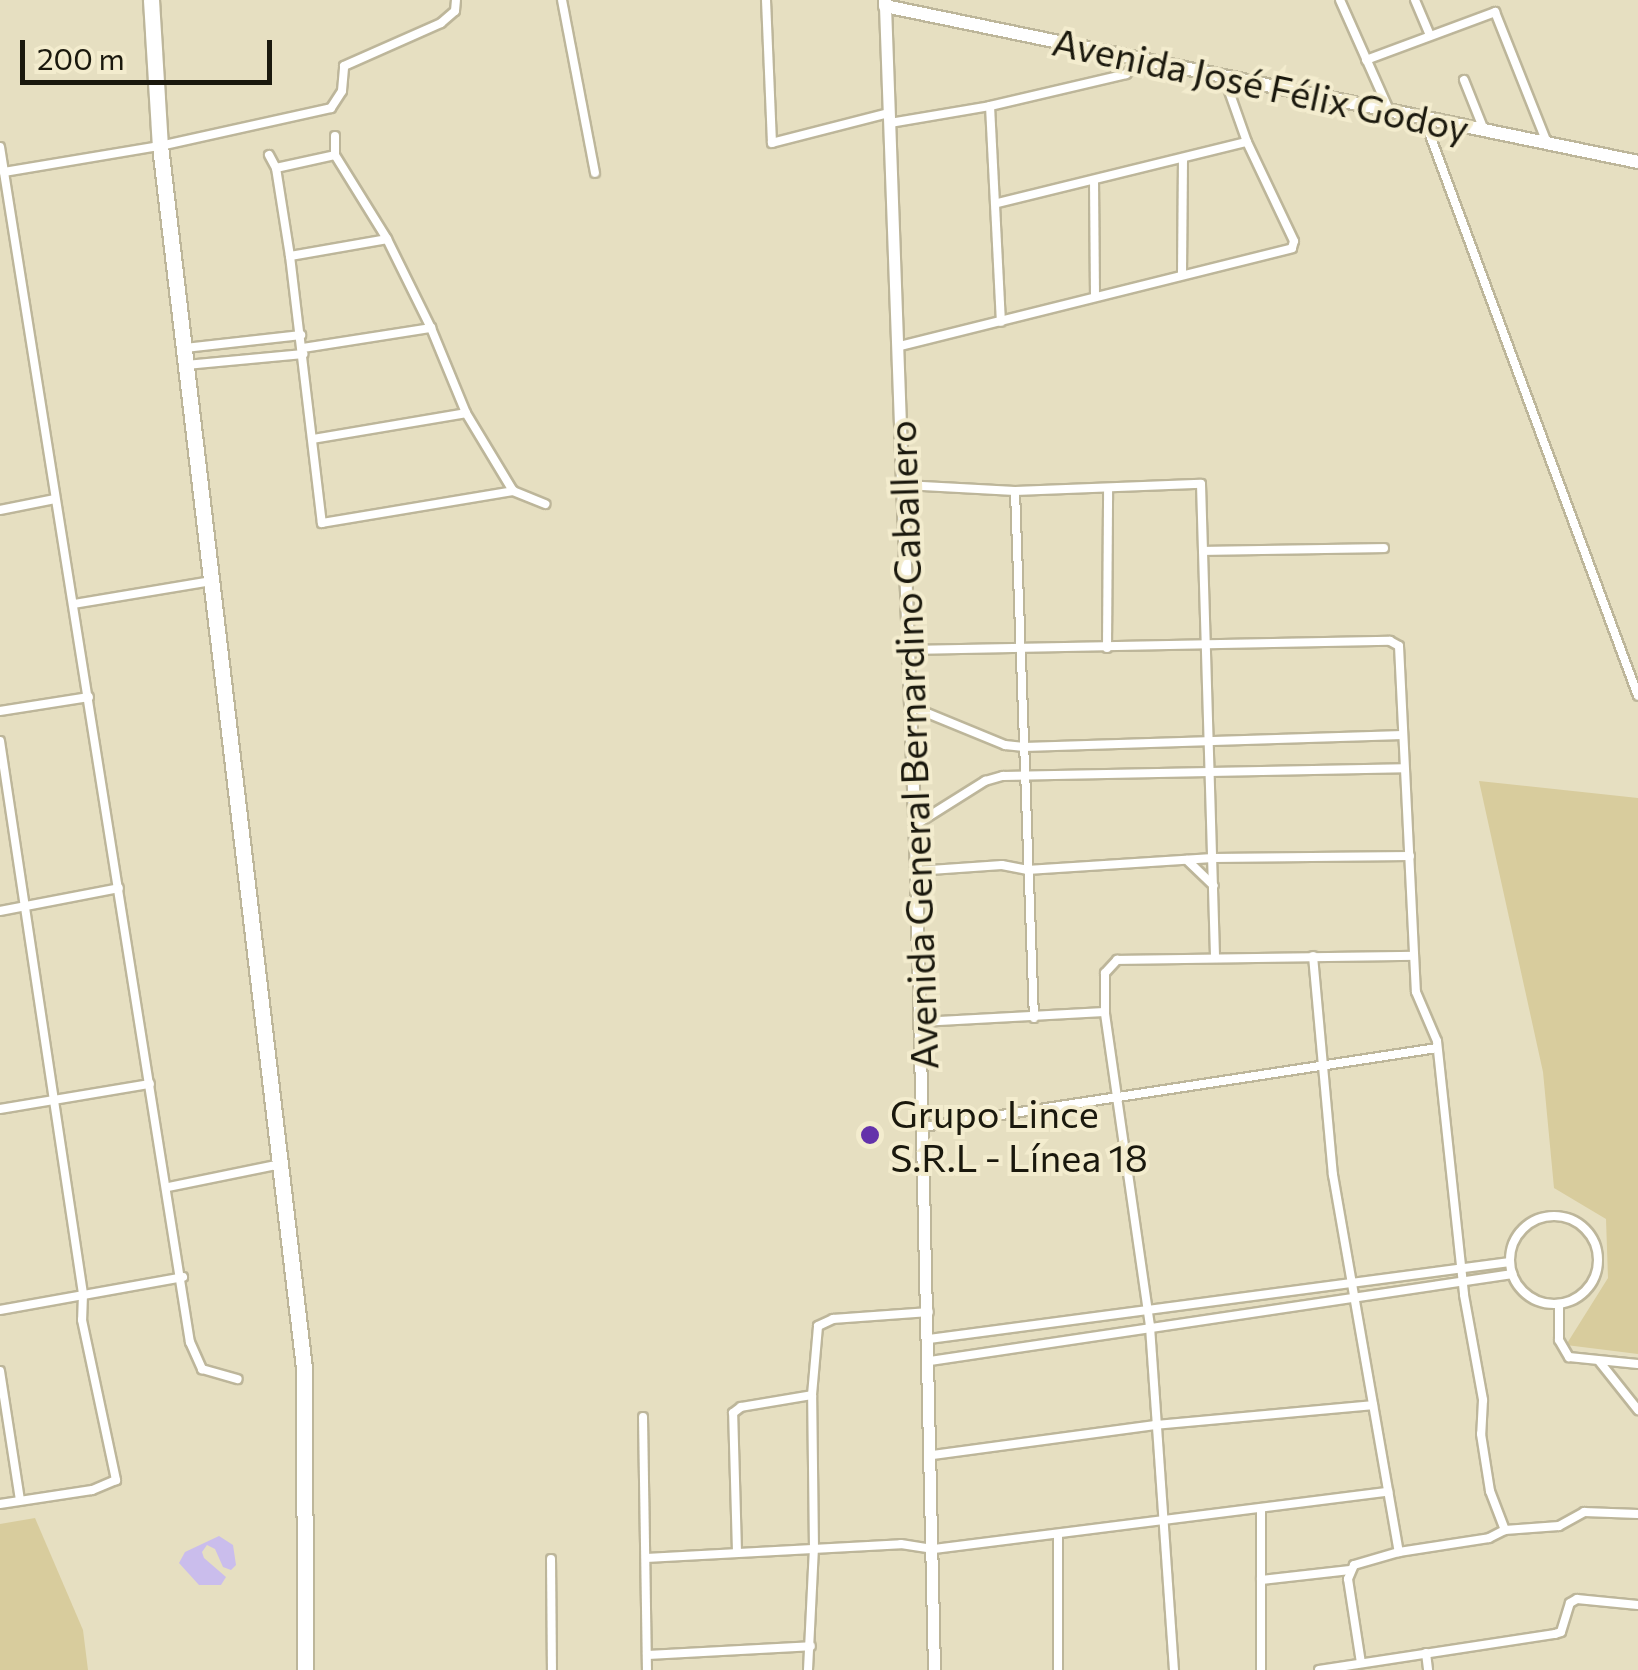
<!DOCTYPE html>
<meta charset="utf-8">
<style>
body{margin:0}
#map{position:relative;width:1638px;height:1670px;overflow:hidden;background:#e6dfc1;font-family:Commissioner,sans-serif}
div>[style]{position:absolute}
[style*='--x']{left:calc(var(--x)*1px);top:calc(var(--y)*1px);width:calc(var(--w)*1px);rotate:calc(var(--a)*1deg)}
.green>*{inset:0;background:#d8cc9d}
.water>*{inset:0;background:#cabdec}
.roads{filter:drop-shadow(2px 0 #bdb69a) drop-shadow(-2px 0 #bdb69a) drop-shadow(0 2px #bdb69a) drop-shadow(0 -2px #bdb69a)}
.street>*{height:8px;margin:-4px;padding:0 4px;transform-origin:4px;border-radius:4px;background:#fff}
.street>.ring{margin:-4px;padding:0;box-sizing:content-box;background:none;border:8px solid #fff;border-radius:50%}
.secondary>*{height:11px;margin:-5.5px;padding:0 5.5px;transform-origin:5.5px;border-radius:5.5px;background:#fff}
.primary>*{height:12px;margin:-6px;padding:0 6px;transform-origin:6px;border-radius:6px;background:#fff}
.highway>*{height:15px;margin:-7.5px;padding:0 7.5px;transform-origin:7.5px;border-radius:7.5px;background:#fff}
.dots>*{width:28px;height:28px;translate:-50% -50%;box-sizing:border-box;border:5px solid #f3ecce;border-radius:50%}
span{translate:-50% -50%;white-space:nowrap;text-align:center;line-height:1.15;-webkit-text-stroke:8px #f3ecce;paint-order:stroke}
.street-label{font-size:38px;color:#1a180d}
.poi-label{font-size:38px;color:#1a180d}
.left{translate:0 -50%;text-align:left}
.scale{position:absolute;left:20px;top:40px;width:252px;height:45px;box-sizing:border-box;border:5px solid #1a180d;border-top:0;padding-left:12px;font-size:30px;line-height:35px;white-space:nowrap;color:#1a180d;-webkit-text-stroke:8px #f3ecce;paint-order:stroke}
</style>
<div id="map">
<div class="green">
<i style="clip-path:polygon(1479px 781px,1638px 798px,1638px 1354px,1566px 1345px,1608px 1278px,1606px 1219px,1554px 1188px,1543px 1072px)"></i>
<i style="clip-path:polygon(35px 1518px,83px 1630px,88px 1670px,0 1670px,0 1524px)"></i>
</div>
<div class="water">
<i style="clip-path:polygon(219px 1536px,233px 1545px,236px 1565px,231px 1570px,223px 1567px,215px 1549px,207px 1545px,202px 1552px,204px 1558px,226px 1577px,221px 1585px,199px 1585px,179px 1563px,185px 1552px)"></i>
</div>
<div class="roads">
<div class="street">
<i style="--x:562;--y:0;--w:176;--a:79.2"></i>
<i style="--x:766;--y:0;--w:143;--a:87.6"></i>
<i style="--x:772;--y:143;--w:121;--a:-14.4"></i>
<i style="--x:1340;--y:0;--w:120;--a:66"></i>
<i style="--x:1415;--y:0;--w:38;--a:67"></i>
<i style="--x:1366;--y:60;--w:138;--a:-20.4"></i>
<i style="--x:1495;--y:12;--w:141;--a:68.3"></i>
<i style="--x:1464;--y:80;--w:54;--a:68.2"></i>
<i style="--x:990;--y:106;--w:216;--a:87.1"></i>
<i style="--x:1424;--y:119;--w:615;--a:69.65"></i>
<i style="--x:890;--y:123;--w:101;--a:-9.6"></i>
<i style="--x:990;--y:106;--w:140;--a:-13.2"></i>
<i style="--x:1126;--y:74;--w:21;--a:-43"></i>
<i style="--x:335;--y:136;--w:19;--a:90"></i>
<i style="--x:335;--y:155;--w:99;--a:58.2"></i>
<i style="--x:387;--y:239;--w:99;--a:63.7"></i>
<i style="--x:431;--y:328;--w:92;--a:67.6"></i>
<i style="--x:466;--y:413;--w:91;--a:58.9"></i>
<i style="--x:513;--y:491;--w:35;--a:22"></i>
<i style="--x:0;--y:147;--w:1210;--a:80.97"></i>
<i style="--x:190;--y:1342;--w:30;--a:66"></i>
<i style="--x:202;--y:1369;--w:37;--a:16"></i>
<i style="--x:269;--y:155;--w:15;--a:62"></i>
<i style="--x:276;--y:168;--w:89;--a:81"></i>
<i style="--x:290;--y:256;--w:269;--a:83.2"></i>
<i style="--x:322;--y:523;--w:194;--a:-9.5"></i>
<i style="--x:276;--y:168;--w:60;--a:-12.4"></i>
<i style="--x:4;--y:172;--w:158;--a:-9.5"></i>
<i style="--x:160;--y:146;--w:175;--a:-12.5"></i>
<i style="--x:331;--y:108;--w:20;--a:-57"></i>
<i style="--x:342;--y:91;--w:25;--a:-85"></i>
<i style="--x:344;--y:66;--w:106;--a:-23.9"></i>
<i style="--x:441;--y:23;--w:18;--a:-41"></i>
<i style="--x:455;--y:11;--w:11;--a:-85"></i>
<i style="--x:1094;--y:181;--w:116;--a:89.5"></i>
<i style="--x:998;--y:203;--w:256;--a:-13.8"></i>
<i style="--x:290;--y:256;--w:98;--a:-9.9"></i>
<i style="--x:1182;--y:274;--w:116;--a:-89.5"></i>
<i style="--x:900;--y:346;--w:404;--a:-14"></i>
<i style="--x:1292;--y:248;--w:7;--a:-74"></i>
<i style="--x:1294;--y:241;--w:110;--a:-115.4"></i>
<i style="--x:1247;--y:142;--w:69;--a:-109.5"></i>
<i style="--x:185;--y:348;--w:117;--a:-6.4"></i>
<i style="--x:303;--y:348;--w:130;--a:-8.9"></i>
<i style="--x:186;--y:365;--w:118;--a:-5.4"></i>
<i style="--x:313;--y:439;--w:155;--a:-9.6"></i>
<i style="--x:904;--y:485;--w:111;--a:3.1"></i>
<i style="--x:1015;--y:491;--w:186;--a:-2.2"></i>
<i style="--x:1201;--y:484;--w:472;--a:88.3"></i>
<i style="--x:1015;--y:491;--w:527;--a:87.94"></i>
<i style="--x:0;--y:510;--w:56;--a:-11.3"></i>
<i style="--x:1203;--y:551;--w:181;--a:-0.9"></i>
<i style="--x:74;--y:604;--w:140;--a:-9.5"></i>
<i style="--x:1107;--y:648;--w:160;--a:-89.6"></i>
<i style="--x:909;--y:650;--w:481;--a:-1.1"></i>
<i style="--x:1390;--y:641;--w:10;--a:29"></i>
<i style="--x:1399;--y:646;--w:346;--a:87.2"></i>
<i style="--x:1416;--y:992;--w:53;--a:66.8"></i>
<i style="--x:1437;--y:1041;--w:255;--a:83.9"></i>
<i style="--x:1464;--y:1295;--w:107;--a:79.7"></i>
<i style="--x:1483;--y:1400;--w:34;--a:93"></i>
<i style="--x:1481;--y:1434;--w:58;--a:81"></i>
<i style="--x:1490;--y:1491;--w:42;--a:69"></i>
<i style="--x:1505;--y:1530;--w:54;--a:-4.2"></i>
<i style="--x:1559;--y:1526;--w:29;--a:-29"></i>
<i style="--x:1584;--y:1512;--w:54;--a:2.1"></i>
<i style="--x:910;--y:706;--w:103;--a:22.3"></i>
<i style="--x:1005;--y:745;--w:19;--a:6"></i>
<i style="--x:1024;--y:747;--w:379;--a:-1.8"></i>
<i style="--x:0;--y:711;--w:90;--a:-8.9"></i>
<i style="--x:0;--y:741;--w:559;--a:81.46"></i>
<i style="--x:83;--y:1294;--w:26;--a:92"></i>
<i style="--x:82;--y:1320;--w:164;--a:78"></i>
<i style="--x:116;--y:1480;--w:26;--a:157"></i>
<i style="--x:92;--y:1490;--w:93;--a:171.3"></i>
<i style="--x:915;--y:825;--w:83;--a:-32.2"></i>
<i style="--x:985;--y:781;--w:19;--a:-16"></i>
<i style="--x:1003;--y:776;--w:401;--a:-1.1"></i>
<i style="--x:1187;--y:860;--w:37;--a:44"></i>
<i style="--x:916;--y:871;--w:86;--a:-4"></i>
<i style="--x:1002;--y:865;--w:25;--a:11"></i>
<i style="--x:1027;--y:870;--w:186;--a:-3.7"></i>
<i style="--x:1213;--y:858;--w:197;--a:-0.6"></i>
<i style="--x:0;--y:911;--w:121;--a:-10.9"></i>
<i style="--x:1313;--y:956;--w:220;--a:84.8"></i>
<i style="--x:1333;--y:1175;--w:383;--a:80.1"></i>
<i style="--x:920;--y:1022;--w:185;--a:-3.1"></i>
<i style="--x:0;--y:1109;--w:152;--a:-9.5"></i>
<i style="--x:923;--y:1127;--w:520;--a:-8.74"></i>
<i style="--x:168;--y:1187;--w:115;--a:-11.5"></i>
<i class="ring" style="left:1510px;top:1216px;width:80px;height:80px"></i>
<i style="--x:1559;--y:1304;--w:36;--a:90"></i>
<i style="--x:1559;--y:1340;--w:20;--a:60"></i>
<i style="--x:1569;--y:1357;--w:69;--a:5.8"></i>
<i style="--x:0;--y:1310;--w:186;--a:-10.2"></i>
<i style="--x:929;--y:1339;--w:586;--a:-7.55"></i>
<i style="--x:930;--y:1361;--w:589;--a:-8.49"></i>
<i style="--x:1599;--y:1361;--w:63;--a:51.5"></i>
<i style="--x:0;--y:1371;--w:131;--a:81.2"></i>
<i style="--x:643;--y:1417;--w:253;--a:89.1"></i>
<i style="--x:933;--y:1455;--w:224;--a:-7.7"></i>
<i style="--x:1155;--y:1425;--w:219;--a:-5.2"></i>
<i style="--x:1261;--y:1508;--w:162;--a:90"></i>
<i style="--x:1058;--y:1536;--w:134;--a:90"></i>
<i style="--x:737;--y:1552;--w:139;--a:-91.6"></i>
<i style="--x:733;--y:1413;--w:10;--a:-37"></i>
<i style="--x:741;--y:1407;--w:72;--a:-9.6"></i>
<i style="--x:646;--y:1558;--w:255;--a:-3.1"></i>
<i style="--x:901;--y:1544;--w:33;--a:9"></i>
<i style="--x:934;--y:1549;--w:458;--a:-7.2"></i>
<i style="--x:551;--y:1559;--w:111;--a:89.5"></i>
<i style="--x:1261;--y:1580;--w:90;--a:-6.4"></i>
<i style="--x:1426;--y:1653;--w:17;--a:83"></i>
<i style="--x:647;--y:1655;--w:164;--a:-3.1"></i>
<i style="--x:1361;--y:1663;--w:85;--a:-98.8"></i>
<i style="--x:1348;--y:1579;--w:15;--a:-67"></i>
<i style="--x:1354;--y:1565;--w:47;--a:-16.1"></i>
<i style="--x:1399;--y:1552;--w:91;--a:-8.8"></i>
<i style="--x:1489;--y:1538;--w:18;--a:-27"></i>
<i style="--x:808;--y:1670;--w:121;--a:-87.2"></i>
<i style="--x:814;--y:1549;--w:154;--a:-90.7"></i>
<i style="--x:812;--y:1395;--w:69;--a:-85"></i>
<i style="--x:818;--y:1326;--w:17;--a:-25"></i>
<i style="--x:833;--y:1319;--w:96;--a:-4.2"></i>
<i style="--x:1174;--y:1670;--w:345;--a:-94"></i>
<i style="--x:1150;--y:1326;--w:317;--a:-98.2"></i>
<i style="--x:1105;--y:1012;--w:39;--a:-90"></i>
<i style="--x:1105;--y:973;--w:18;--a:-47"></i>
<i style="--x:1117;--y:960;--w:297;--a:-0.8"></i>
<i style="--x:1319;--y:1670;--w:239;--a:-8.7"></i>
<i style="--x:1555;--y:1634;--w:6;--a:-18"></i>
<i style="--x:1561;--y:1632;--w:30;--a:-73"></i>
<i style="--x:1570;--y:1603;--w:8;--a:-30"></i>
<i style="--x:1577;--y:1599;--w:61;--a:5.6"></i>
</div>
<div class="secondary">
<i style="--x:885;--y:6;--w:866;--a:87.95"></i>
<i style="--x:916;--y:871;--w:799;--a:88.71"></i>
</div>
<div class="primary">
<i style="--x:885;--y:0;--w:6;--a:90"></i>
<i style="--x:885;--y:6;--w:769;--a:11.7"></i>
</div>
<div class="highway">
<i style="--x:151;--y:0;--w:146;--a:86.5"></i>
<i style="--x:160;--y:146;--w:1230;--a:83.28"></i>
<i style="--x:304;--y:1368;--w:302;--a:89.8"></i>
</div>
</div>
<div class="dots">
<i style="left:870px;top:1135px;background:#6432aa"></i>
</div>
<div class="street-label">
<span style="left:1261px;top:84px;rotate:12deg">Avenida José Félix Godoy</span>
<span style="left:912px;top:745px;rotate:-92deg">Avenida General Bernardino Caballero</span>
</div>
<div class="poi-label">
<span class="left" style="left:890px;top:1135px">Grupo Lince<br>S.R.L - Línea 18</span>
</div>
<div class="scale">200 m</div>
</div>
